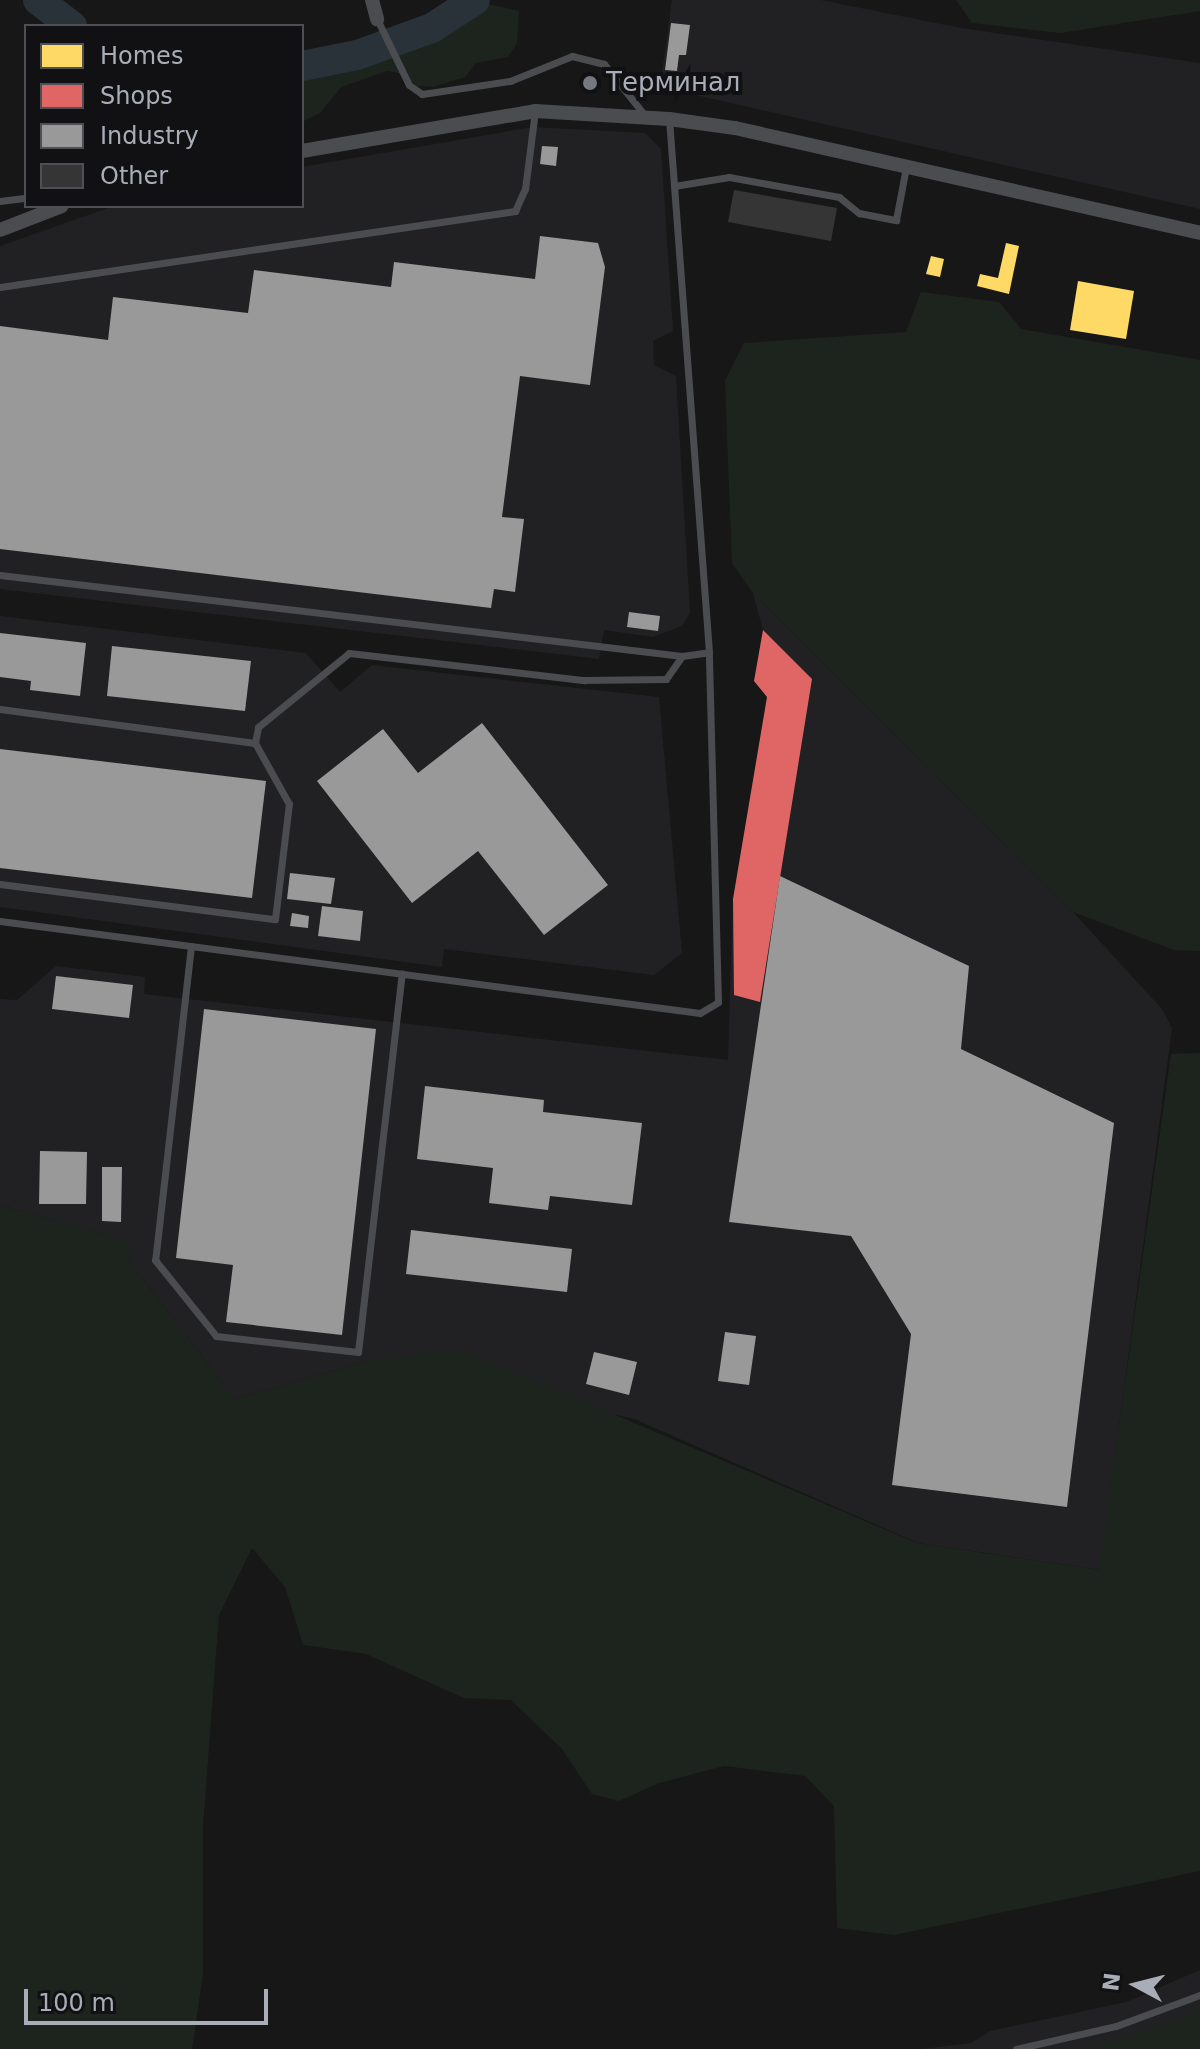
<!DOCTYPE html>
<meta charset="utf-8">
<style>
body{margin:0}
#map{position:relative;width:1200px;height:2049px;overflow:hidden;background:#171717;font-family:"DejaVu Sans",sans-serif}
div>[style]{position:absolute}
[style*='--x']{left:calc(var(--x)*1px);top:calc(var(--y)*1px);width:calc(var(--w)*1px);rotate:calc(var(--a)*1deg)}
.built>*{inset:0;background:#212123}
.green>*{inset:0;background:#1d241e}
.homes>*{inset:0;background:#ffd966}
.shops>*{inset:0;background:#e06666}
.industry>*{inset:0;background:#999}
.river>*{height:30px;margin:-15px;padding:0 15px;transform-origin:15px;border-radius:15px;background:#2a3239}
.building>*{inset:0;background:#353536}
.service>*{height:7px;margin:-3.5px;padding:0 3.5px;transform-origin:3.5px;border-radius:3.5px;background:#4b4c50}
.minor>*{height:14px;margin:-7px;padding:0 7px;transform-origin:7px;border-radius:7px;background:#4b4c50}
.dots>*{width:22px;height:22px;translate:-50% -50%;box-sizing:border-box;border:4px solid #111113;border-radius:50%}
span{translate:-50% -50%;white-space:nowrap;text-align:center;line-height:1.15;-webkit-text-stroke:8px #111113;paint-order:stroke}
.poi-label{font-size:26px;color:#a8adb8}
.left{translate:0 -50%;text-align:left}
.legend{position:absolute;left:24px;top:24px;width:280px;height:184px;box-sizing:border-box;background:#111113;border:2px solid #4d4f55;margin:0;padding:10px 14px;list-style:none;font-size:24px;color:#a8adb8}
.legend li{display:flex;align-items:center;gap:16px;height:40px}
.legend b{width:40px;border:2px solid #4d4f55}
.north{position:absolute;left:1096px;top:1945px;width:80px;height:80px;-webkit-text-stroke:6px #111113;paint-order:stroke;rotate:277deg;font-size:22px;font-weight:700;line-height:32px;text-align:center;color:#a8adb8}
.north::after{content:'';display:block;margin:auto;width:28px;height:36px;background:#a8adb8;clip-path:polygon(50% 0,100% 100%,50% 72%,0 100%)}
.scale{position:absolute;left:24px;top:1989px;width:244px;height:36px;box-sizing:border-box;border:4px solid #a8adb8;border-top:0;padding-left:10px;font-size:24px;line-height:28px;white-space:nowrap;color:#a8adb8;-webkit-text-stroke:6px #111113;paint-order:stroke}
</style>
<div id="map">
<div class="built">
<i style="clip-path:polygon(672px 0,821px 0,961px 28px,1200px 63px,1200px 209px,660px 87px)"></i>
<i style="clip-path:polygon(533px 127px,645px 133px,661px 149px,673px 331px,653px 341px,654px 365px,676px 376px,690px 613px,682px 626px,653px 637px,604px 630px,599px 659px,0 589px,0 246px,114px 206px,302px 206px,302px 167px)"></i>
<i style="clip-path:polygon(753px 593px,1073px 912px,1162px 1009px,1172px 1028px,1100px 1570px,918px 1543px,634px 1419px,371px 1360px,235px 1399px,129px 1261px,130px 1242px,0 1205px,0 999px,17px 1000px,56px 966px,145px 977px,144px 994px,728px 1060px,733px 899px,767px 697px,754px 681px,763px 630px)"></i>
<i style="clip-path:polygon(0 616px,306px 653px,340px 692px,372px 665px,659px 697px,682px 953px,654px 975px,444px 949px,442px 967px,0 907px)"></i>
<i style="clip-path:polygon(1200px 1970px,1200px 2049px,922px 2049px,971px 2043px,990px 2031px,1126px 2002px)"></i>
</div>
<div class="green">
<i style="clip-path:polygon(956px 0,1200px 0,1200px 11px,1060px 33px,972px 23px)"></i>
<i style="clip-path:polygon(487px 4px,519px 11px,517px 43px,508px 57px,476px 63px,465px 77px,433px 87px,416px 86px,404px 74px,387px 71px,341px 87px,320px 113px,302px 122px,302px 74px,346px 70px,420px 43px)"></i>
<i style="clip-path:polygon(921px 292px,999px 302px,1021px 329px,1200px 360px,1200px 951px,1174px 950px,1073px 912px,753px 593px,732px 563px,725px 381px,744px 343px,906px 332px)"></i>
<i style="clip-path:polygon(1200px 1053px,1200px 1871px,894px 1935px,837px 1928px,834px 1806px,805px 1776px,724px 1766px,659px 1783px,619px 1801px,592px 1794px,562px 1749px,511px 1700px,464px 1698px,366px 1654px,303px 1645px,285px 1587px,252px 1548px,219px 1615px,203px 1826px,203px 1974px,192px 2049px,0 2049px,0 1205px,131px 1242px,129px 1261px,235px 1399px,371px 1360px,460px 1349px,917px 1543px,1099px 1570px,1171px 1054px)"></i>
<i style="clip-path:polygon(1200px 2010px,1200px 2049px,1088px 2049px,1178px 2020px)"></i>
</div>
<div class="homes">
<i style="clip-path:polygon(1006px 243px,1019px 246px,1009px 294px,977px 286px,980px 274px,998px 278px)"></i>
<i style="clip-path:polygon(931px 256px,944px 259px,940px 277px,926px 274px)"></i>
<i style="clip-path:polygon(1078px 281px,1134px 291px,1126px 339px,1070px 330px)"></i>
</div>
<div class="shops">
<i style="clip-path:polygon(763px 630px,812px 679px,760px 1002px,734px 995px,733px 899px,767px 697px,754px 681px)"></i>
</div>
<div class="industry">
<i style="clip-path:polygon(671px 23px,690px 25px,686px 55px,679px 55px,677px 71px,665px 70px)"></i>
<i style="clip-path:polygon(542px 146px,558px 147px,556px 166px,540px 164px)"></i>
<i style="clip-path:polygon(540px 236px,598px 243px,605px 267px,590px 385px,520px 376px,502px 517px,524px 519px,515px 592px,494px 589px,491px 608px,0 549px,0 326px,108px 340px,113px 297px,248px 313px,254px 270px,391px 287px,394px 262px,535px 279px)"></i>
<i style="clip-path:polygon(629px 612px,660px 616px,658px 631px,627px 627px)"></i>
<i style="clip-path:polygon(0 633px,86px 643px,80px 696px,30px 690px,31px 681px,0 677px)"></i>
<i style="clip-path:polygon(112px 646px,251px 661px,245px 711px,107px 696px)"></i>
<i style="clip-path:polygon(482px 723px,608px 885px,544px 935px,478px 851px,412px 903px,317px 781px,383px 729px,418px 773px)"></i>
<i style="clip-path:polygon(0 749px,266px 781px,252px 898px,0 868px)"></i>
<i style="clip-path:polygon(290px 873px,335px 878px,331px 904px,287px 899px)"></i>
<i style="clip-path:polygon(780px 876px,969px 966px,961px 1049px,1114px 1123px,1067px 1507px,892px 1485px,911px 1334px,851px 1236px,729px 1222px)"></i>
<i style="clip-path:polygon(322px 906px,363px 911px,360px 941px,318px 936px)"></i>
<i style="clip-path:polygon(292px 913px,309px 916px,308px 928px,290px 926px)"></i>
<i style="clip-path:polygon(56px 976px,133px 985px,129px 1018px,52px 1009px)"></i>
<i style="clip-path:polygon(204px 1009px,376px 1029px,342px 1335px,226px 1322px,233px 1265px,176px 1258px)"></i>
<i style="clip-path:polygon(425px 1086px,544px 1100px,543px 1112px,642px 1123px,632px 1205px,550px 1196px,548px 1210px,489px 1203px,493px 1168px,417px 1159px)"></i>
<i style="clip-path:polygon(40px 1151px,87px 1152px,86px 1204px,39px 1204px)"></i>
<i style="clip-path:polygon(102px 1167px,122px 1167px,121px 1222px,102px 1221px)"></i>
<i style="clip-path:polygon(411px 1230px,572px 1249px,567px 1292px,406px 1274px)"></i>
<i style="clip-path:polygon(725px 1332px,756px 1336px,749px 1385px,718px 1381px)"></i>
<i style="clip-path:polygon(594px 1352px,637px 1362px,629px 1395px,586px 1384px)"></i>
</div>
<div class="river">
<i style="--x:38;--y:0;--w:43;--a:37.4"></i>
<i style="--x:302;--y:66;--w:56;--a:-11.3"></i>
<i style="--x:357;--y:55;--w:80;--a:-19.8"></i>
<i style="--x:432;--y:28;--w:51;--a:-33.1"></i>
</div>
<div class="building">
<i style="clip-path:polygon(734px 190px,837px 208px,831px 241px,728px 222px)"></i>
</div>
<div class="service">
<i style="--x:377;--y:19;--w:73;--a:64.1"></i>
<i style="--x:409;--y:85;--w:16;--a:35"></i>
<i style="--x:422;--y:94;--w:89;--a:-8.4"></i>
<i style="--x:510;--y:81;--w:67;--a:-22"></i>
<i style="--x:572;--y:56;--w:33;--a:14"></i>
<i style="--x:604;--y:64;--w:68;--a:51.6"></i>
<i style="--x:674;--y:186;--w:56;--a:-9.3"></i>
<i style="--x:729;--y:177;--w:112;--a:10.3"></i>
<i style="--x:839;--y:197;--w:26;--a:39"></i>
<i style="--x:859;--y:213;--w:38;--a:11"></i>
<i style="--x:896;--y:220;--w:54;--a:-79.3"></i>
<i style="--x:0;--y:201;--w:26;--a:-7"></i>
<i style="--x:0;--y:287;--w:521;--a:-8.39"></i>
<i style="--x:515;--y:211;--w:24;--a:-66"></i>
<i style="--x:525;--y:189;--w:79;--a:-82.7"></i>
<i style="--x:0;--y:575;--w:687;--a:6.77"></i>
<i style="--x:682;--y:656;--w:27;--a:-8"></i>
<i style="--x:709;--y:652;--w:534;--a:-94.29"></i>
<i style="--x:0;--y:709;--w:257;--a:7.6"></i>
<i style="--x:0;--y:884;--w:277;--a:7.3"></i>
<i style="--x:275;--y:919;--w:116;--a:-83.1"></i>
<i style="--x:289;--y:804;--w:70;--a:-119.1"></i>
<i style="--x:255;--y:743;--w:16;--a:-79"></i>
<i style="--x:258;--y:727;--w:117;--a:-39.1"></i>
<i style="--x:349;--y:653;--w:237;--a:6.6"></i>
<i style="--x:584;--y:680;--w:82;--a:-0.7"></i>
<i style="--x:666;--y:679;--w:28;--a:-55"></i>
<i style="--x:0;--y:921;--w:706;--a:7.49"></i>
<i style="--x:700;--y:1013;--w:21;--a:-31"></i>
<i style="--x:718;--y:1002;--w:350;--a:-91.5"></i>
<i style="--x:191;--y:946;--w:316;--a:96.5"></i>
<i style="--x:155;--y:1260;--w:97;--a:51.2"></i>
<i style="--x:216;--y:1336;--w:143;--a:6.4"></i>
<i style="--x:358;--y:1352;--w:381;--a:-83.4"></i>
<i style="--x:1016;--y:2049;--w:103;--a:-13"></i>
<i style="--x:1116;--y:2026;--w:90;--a:-20.3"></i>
</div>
<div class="minor">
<i style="--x:372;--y:0;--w:20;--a:75"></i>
<i style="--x:302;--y:151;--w:236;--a:-9.7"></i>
<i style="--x:535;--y:111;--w:134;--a:3.4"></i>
<i style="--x:669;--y:119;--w:67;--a:7.8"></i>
<i style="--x:735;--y:128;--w:477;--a:12.7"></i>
<i style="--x:0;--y:230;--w:66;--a:-21.2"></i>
</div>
<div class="dots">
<i style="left:590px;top:83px;background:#757880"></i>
</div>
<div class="poi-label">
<span class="left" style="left:606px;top:83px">Терминал</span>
</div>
<ul class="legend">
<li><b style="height:22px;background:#ffd966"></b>Homes</li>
<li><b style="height:22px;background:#e06666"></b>Shops</li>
<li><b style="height:22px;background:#999"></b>Industry</li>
<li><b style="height:22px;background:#353536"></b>Other</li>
</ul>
<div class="north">N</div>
<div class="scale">100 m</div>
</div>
